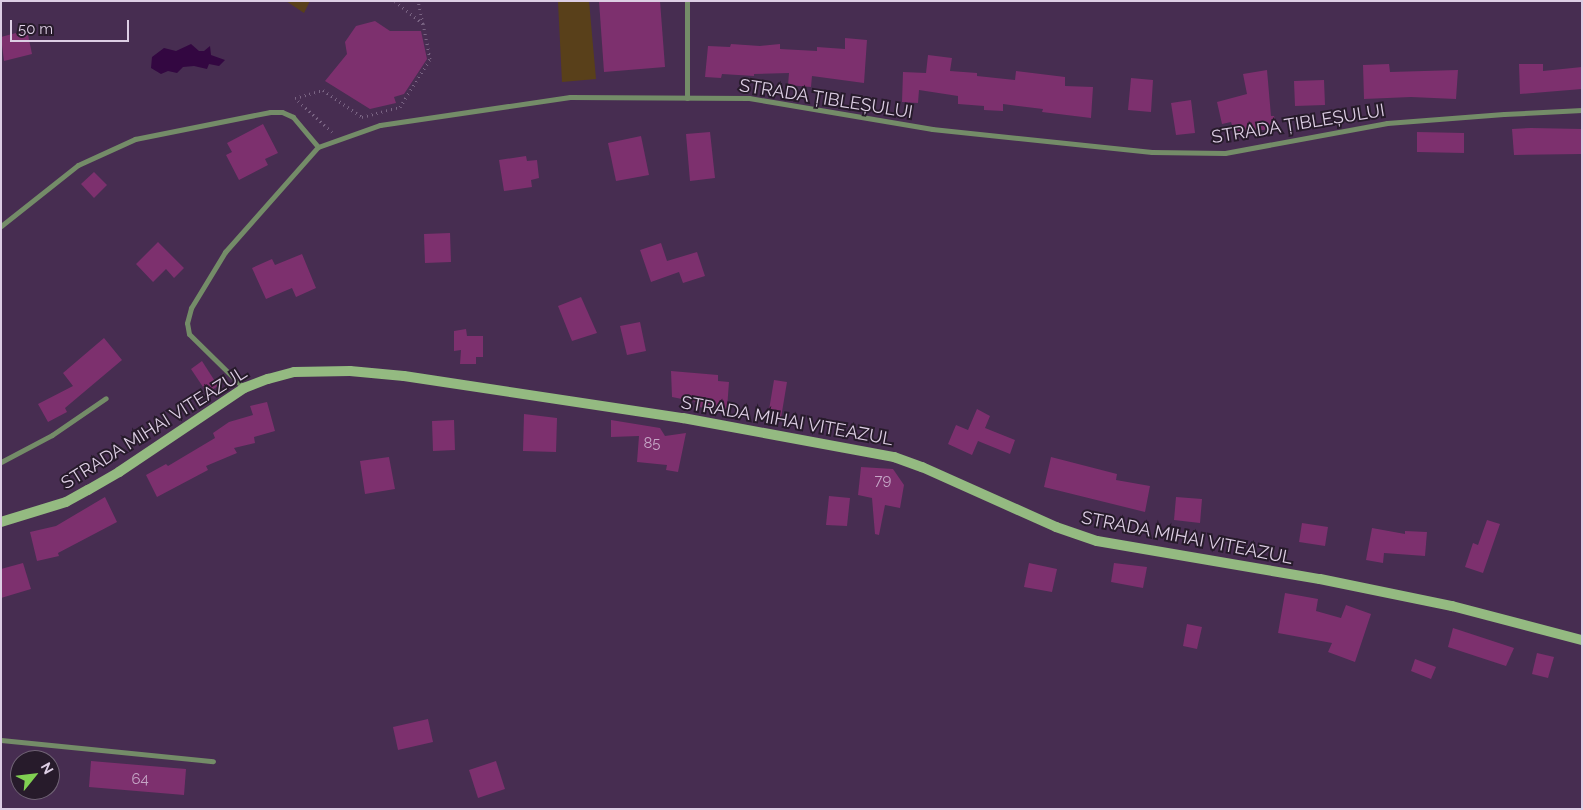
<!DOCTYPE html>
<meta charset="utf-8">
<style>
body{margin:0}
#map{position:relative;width:1583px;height:810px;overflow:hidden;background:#472d51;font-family:Raleway,sans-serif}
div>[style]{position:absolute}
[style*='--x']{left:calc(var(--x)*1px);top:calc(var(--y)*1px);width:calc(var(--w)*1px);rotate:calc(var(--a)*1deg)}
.green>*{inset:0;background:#59401a}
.water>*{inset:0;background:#330741}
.building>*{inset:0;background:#7d306e}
.path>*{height:3px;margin-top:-1.5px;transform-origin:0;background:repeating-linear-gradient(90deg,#7a6483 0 1px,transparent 0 5px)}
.street>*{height:5px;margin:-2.5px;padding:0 2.5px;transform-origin:2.5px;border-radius:2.5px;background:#748c68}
.secondary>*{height:10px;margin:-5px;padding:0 5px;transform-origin:5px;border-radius:5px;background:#94ba81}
span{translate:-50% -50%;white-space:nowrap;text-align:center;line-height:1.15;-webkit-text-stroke:4px #271b2b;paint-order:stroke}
.number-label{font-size:15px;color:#c5a6c6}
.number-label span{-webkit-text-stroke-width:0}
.street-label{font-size:18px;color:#ddcee4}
.frame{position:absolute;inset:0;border:2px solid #ddcee4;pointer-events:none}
.north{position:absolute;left:10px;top:750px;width:50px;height:50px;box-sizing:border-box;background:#271b2b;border:1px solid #706375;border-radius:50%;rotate:61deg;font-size:14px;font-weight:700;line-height:20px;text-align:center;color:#ddcee4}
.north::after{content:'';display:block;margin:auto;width:18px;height:22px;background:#80d052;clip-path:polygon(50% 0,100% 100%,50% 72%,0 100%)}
.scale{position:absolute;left:10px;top:20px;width:119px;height:22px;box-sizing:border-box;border:2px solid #ddcee4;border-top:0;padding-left:6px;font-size:15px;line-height:18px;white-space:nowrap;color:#ddcee4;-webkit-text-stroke:4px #271b2b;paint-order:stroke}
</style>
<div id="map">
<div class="green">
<i style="clip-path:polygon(286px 1px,310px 1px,304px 13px)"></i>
<i style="clip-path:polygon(589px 1px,596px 79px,562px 82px,558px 2px)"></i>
</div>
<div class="water">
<i style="clip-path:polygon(191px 44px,199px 51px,204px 51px,210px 46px,211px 55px,225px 60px,219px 66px,209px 64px,207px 69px,194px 66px,183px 67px,177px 73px,168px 71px,161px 74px,151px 68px,152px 57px,164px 48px,176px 51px)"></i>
</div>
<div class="building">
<i style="clip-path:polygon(599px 1px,660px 1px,665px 67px,604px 72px)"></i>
<i style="clip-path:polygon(375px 21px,390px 31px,421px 31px,427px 59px,404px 94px,394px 97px,396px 103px,370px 109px,325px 81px,347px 54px,345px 42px,356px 26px)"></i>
<i style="clip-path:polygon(27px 30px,32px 54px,4px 61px,1px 37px)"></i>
<i style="clip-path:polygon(845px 38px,867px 40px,864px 83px,812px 76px,811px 87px,788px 85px,789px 73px,754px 74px,754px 76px,722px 74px,721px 78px,705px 77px,708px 46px,730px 47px,731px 44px,760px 46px,780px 44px,780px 49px,817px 51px,817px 47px,845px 49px)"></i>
<i style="clip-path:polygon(928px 55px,952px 58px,950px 71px,977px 73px,977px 76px,1015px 80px,1016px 71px,1065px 77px,1065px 86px,1093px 87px,1091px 118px,1042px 112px,1043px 109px,1003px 104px,1003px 111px,984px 110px,984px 106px,958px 104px,958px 96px,919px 90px,918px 103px,902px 102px,903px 72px,926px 73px)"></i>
<i style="clip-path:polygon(1389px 64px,1390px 72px,1458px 70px,1456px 99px,1411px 97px,1364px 99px,1363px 65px)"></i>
<i style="clip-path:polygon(1519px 64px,1543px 64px,1543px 71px,1582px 67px,1582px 89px,1520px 94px)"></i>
<i style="clip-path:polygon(1267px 70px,1271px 116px,1274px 116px,1277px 129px,1249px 131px,1235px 135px,1231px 122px,1222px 124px,1217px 102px,1247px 94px,1243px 74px)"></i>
<i style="clip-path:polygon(1131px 78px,1153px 80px,1151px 112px,1128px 110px)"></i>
<i style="clip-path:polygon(1324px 80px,1325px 105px,1295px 106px,1294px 81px)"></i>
<i style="clip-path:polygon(1191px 100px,1195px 133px,1176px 135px,1171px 103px)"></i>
<i style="clip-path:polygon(263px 124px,278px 153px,265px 159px,268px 165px,239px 180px,226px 155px,232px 152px,227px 143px)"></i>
<i style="clip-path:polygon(1531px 128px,1582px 129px,1582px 154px,1514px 155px,1512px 129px)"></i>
<i style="clip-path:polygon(710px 132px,715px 178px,690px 181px,686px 134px)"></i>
<i style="clip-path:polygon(1417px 132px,1464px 133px,1464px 153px,1417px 152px)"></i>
<i style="clip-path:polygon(641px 136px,649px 175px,616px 181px,608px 143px)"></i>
<i style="clip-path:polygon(526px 156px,527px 161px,537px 160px,539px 178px,531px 180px,532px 187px,504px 191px,499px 160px)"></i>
<i style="clip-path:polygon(94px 172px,107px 185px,94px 198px,81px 184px)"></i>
<i style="clip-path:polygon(450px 233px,451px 262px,425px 263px,424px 234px)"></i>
<i style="clip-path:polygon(158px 242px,184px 268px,174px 278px,166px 269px,153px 282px,136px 264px)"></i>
<i style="clip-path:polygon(661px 243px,667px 261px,697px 252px,705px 276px,683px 283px,679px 272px,651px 282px,640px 250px)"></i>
<i style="clip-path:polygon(302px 254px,316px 288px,296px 297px,292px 288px,266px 299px,252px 268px,272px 259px,275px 265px)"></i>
<i style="clip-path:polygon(581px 297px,597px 333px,572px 341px,558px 306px)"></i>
<i style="clip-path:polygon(640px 322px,646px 351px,627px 355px,620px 326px)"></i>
<i style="clip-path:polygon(466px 329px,467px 336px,483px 336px,483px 357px,476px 357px,476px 364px,460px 364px,461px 350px,454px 351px,454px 331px)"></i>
<i style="clip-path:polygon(104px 338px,122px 360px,65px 408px,67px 412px,48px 422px,38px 404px,73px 386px,63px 373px)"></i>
<i style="clip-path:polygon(202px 361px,218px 386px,207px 393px,191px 369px)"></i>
<i style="clip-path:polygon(671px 371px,718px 375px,718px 381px,729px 382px,727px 409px,696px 407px,697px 402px,672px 397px)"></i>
<i style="clip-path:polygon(774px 380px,787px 382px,781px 418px,768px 416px)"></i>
<i style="clip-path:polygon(267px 402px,275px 431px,254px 437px,255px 443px,234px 448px,237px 453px,206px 466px,208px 470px,157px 497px,146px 475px,166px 464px,168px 466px,215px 438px,213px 433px,229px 422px,253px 415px,250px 406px)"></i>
<i style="clip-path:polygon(977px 409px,990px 416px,985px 428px,1015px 440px,1010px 454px,978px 441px,972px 455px,948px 444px,956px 425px,968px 430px)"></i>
<i style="clip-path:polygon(524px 414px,557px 418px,556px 452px,523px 451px)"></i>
<i style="clip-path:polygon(454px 420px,455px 450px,433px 451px,432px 421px)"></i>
<i style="clip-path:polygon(611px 420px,660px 428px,665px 436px,686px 433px,678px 472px,666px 470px,667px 465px,637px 462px,639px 436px,611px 437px)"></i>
<i style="clip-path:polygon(389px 457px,395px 489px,365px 494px,360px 461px)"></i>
<i style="clip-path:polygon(1051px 457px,1117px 474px,1116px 480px,1150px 486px,1145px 512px,1044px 487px)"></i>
<i style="clip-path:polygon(861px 467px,893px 469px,904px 485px,900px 508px,885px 505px,879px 535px,875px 534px,872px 498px,858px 495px)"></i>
<i style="clip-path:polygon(829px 496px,850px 498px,847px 526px,826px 525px)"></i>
<i style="clip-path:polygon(105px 497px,117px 522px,58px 553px,59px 556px,37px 561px,30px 532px,56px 526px)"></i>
<i style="clip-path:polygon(1176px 497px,1202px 499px,1200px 523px,1174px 520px)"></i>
<i style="clip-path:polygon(1487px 520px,1500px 524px,1483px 573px,1465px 567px,1473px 543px,1478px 545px)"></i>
<i style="clip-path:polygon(1302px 523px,1328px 527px,1325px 546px,1299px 542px)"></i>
<i style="clip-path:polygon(1372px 528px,1405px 534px,1405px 531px,1427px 532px,1425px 556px,1384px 553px,1383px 563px,1366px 560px)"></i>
<i style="clip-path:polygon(23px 563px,31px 589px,1px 598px,1px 569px)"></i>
<i style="clip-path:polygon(1029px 563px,1057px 569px,1052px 592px,1024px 587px)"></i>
<i style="clip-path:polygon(1114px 563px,1147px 567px,1143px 588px,1111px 582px)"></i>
<i style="clip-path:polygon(1285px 593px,1318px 599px,1316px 611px,1341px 618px,1346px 605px,1371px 614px,1355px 662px,1328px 652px,1332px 643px,1278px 633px)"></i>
<i style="clip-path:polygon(1187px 624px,1202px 627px,1197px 649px,1183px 646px)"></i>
<i style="clip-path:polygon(1453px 628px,1514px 648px,1506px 666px,1448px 647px)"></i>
<i style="clip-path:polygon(1537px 653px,1554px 657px,1548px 678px,1532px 674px)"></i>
<i style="clip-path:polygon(1415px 659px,1436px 667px,1431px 679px,1411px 671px)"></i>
<i style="clip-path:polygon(428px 719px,433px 742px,398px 750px,393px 727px)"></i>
<i style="clip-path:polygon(91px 761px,186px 769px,184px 795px,89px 787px)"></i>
<i style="clip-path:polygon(496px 761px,505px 789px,478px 798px,469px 770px)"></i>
</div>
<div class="path">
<i style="--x:395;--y:1;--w:36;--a:39"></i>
<i style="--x:423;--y:24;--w:24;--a:-102"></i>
<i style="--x:332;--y:132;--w:50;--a:-137.4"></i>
<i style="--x:295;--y:98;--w:29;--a:-16"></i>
<i style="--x:323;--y:90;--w:47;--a:34.7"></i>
<i style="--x:362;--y:117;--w:39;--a:-15"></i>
<i style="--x:400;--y:107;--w:57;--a:-58"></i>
<i style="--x:430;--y:59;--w:36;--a:-101"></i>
</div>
<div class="street">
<i style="--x:687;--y:1;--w:97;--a:90"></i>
<i style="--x:1;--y:226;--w:98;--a:-38.4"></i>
<i style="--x:78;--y:165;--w:63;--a:-24.5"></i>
<i style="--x:135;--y:139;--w:138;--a:-11.3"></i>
<i style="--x:270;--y:112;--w:12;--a:0"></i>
<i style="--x:282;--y:112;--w:12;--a:24"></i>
<i style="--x:293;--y:117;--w:39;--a:50"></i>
<i style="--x:244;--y:388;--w:77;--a:-135.5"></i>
<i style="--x:189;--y:334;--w:11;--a:-100"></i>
<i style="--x:187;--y:323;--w:16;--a:-75"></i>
<i style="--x:191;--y:308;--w:66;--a:-58.7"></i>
<i style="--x:225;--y:252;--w:140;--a:-48.5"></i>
<i style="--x:318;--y:147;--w:66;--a:-19.5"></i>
<i style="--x:380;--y:125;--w:192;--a:-8.4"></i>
<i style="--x:570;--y:97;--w:179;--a:0.3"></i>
<i style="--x:749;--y:98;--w:186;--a:9.6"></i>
<i style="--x:932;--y:129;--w:221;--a:6"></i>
<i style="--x:1152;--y:152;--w:73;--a:0.8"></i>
<i style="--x:1225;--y:153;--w:165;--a:-10.5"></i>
<i style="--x:1387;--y:123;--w:117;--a:-4.4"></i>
<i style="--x:1504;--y:114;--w:78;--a:-2.9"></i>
<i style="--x:1;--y:462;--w:58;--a:-27.9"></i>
<i style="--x:52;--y:435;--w:65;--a:-34.4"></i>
<i style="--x:1;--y:740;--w:213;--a:5.7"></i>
</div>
<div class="secondary">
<i style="--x:1;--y:522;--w:68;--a:-17.1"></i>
<i style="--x:66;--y:502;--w:25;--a:-29"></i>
<i style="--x:88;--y:490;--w:36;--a:-30"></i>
<i style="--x:119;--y:472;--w:151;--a:-33.9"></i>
<i style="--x:244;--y:388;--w:26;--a:-21"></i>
<i style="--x:268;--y:379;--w:27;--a:-15"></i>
<i style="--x:294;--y:372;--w:56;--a:-1"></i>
<i style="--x:350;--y:371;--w:54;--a:5.3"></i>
<i style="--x:404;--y:376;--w:282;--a:8.6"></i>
<i style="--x:683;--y:418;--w:215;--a:10.5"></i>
<i style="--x:894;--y:457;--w:30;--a:20"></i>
<i style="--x:922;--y:467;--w:147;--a:24.1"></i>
<i style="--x:1056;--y:527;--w:43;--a:18.9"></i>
<i style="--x:1097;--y:541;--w:226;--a:9.7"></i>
<i style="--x:1320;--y:579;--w:135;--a:11.6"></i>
<i style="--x:1452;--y:606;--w:134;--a:14.7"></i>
</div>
<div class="number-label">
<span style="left:652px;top:444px">85</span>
<span style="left:883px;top:481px">79</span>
<span style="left:140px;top:780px">64</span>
</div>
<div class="street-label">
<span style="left:826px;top:99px;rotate:9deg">STRADA ȚIBLEȘULUI</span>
<span style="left:1298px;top:124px;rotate:-9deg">STRADA ȚIBLEȘULUI</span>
<span style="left:787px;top:421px;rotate:10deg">STRADA MIHAI VITEAZUL</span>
<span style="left:154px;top:428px;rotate:-32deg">STRADA MIHAI VITEAZUL</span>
<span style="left:1187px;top:538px;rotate:11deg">STRADA MIHAI VITEAZUL</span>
</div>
<div class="frame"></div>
<div class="north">N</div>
<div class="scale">50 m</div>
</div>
